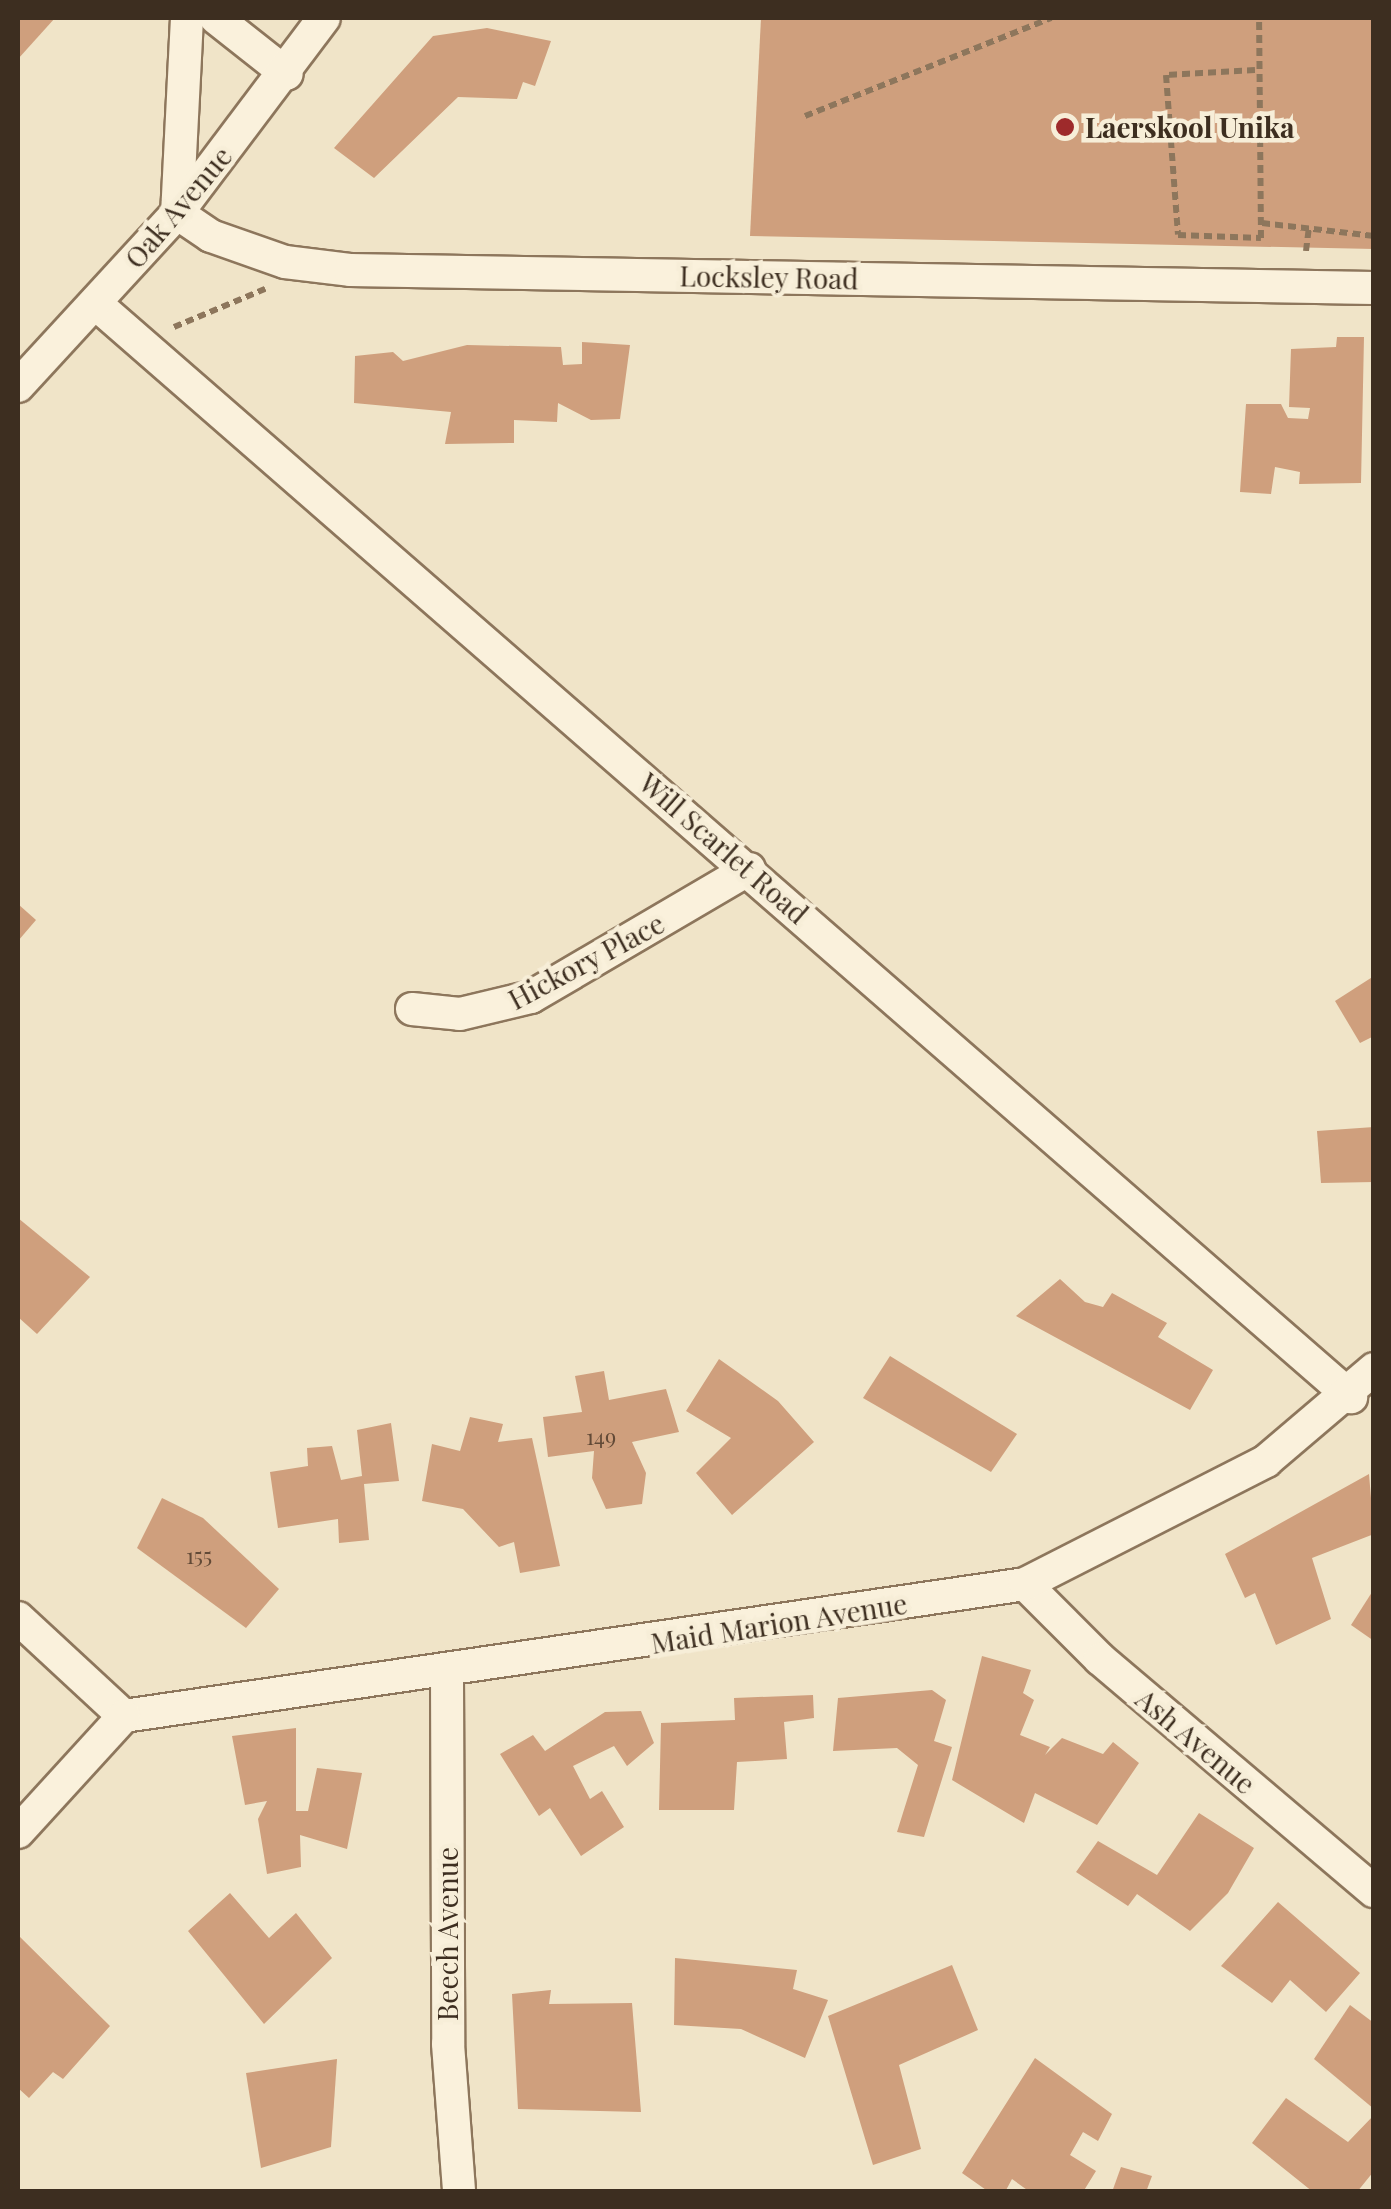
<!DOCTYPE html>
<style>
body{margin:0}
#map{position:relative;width:1391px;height:2209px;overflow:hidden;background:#f0e4c8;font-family:"Playfair Display",serif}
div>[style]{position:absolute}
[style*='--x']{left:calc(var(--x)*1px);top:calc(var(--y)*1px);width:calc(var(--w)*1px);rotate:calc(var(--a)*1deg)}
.building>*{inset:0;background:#cf9f7d}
.path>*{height:6px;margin-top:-3px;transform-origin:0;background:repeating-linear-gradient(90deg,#8d765c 0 8px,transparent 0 13px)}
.roads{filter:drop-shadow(2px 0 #8d765c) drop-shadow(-2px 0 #8d765c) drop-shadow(0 2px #8d765c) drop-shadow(0 -2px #8d765c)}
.street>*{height:32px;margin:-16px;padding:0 16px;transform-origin:16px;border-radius:16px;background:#faf1dc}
.dots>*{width:28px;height:28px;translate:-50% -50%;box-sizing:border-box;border:5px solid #f7eed8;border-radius:50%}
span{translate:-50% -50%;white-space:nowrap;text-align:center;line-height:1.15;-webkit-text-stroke:9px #f7eed8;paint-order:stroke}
.number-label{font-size:22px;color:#624a37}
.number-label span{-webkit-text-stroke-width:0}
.poi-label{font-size:28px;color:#3d2e20;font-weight:700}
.left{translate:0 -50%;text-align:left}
.street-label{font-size:28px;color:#3d2e20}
.frame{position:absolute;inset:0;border:20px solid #3d2e20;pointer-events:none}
</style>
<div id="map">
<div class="building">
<i style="clip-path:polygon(18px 18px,55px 18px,18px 59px)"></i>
<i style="clip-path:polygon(761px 18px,1374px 18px,1374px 249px,750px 236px)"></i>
<i style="clip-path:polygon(487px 28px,551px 41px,535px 86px,523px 82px,517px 99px,458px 97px,374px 178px,334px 148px,433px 36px)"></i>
<i style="clip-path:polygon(1337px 337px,1364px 337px,1361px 483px,1299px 484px,1300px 472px,1275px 467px,1271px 494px,1240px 492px,1246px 404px,1281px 404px,1288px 418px,1308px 419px,1310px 408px,1289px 407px,1291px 349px,1336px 347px)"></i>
<i style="clip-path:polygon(582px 342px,630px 345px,620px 419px,591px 420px,558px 403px,557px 422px,514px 420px,514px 443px,445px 444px,451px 412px,354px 403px,355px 356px,393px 352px,403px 361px,467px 345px,561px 347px,563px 365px,582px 364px)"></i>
<i style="clip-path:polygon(18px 904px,36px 920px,18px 941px)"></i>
<i style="clip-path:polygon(1374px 976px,1374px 1036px,1360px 1043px,1335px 1001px)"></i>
<i style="clip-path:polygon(1374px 1127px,1374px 1182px,1321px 1183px,1317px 1131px)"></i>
<i style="clip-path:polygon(18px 1218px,90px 1277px,37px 1334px,18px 1317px)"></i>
<i style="clip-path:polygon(1060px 1279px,1085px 1302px,1103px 1307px,1112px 1293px,1167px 1323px,1158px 1337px,1213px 1370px,1190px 1410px,1016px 1316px)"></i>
<i style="clip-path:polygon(890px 1356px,1017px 1434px,991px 1472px,863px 1398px)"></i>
<i style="clip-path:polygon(719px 1359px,778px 1401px,814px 1442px,732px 1515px,696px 1473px,731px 1438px,686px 1411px)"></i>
<i style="clip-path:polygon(604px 1371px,609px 1400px,666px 1389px,679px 1432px,632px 1442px,646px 1473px,642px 1504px,606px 1509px,592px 1478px,594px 1451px,548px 1457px,543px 1417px,582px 1412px,575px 1376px)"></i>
<i style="clip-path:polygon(470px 1417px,503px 1424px,498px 1442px,532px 1438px,560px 1566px,520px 1573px,514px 1542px,499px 1547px,463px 1509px,422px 1501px,432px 1444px,460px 1451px)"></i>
<i style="clip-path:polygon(391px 1423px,399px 1481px,364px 1484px,369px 1540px,339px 1543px,338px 1519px,278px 1528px,270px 1472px,308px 1466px,307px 1448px,332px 1446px,341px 1480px,362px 1476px,357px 1430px)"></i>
<i style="clip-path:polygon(1369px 1474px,1374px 1534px,1312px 1558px,1331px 1619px,1276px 1645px,1255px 1593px,1245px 1598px,1225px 1554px)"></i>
<i style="clip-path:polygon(162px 1498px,203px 1518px,279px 1589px,246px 1628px,137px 1548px)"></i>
<i style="clip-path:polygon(1374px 1589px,1374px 1641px,1351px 1625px)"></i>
<i style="clip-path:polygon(982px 1656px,1031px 1670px,1023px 1693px,1034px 1700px,1020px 1735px,1050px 1747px,1045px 1755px,1062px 1738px,1103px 1754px,1113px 1742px,1139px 1763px,1097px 1825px,1035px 1793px,1024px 1823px,952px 1780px)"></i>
<i style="clip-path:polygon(932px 1690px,946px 1700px,934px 1741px,952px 1747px,924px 1837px,897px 1832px,918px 1765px,897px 1748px,833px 1751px,838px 1698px)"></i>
<i style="clip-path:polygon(813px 1695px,814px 1718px,784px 1722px,787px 1759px,737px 1762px,734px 1810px,659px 1810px,661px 1723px,735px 1720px,734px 1698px)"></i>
<i style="clip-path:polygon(641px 1711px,654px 1743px,627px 1766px,614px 1746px,573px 1766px,590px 1799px,602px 1791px,624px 1827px,581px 1856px,550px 1808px,539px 1816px,500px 1754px,533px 1735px,545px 1751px,605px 1712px)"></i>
<i style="clip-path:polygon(296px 1728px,296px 1811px,308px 1811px,317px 1768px,362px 1773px,347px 1849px,300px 1835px,301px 1867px,267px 1874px,258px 1819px,267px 1801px,245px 1805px,232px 1736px)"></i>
<i style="clip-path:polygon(1199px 1813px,1254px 1848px,1228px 1893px,1190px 1931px,1137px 1894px,1128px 1906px,1076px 1872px,1098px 1841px,1157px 1875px)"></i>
<i style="clip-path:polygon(230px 1893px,269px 1938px,296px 1913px,332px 1958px,264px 2024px,188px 1931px)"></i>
<i style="clip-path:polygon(1278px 1902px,1360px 1973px,1326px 2012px,1290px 1980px,1272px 2003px,1221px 1966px)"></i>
<i style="clip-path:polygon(18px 1935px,110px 2026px,63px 2079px,53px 2072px,29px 2098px,18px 2088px)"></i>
<i style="clip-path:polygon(675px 1958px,797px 1970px,793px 1989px,828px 2000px,805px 2058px,741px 2029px,674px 2025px)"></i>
<i style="clip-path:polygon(952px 1965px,978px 2030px,899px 2065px,921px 2149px,873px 2165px,828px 2016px)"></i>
<i style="clip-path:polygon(551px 1990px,549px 2004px,632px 2003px,641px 2112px,518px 2109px,512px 1994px)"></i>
<i style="clip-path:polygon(1350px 2005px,1374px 2023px,1374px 2109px,1314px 2059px)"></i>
<i style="clip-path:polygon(1035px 2058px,1112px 2114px,1098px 2141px,1083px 2132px,1070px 2155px,1096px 2171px,1083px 2192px,1030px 2192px,1012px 2179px,1005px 2192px,989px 2192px,962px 2173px)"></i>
<i style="clip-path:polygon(337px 2059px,331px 2147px,261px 2168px,246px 2073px)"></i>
<i style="clip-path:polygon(1286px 2098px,1348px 2142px,1374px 2115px,1374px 2171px,1357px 2192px,1313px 2192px,1252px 2143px)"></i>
<i style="clip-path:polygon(1121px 2167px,1152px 2176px,1146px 2192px,1112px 2192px)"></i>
</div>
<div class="path">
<i style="--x:1255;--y:70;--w:89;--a:176.8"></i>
<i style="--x:1166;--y:75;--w:160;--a:85.7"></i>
<i style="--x:1178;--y:235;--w:83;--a:2.1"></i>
<i style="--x:1261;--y:238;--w:220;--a:-90.5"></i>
<i style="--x:805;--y:116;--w:265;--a:-21.7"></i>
<i style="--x:1262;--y:223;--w:113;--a:6.6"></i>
<i style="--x:1306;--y:251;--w:24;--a:-83"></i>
<i style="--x:174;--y:327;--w:99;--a:-22.7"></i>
</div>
<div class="roads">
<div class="street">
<i style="--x:187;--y:18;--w:195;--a:92.9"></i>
<i style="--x:177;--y:213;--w:41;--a:34.1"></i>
<i style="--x:211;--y:236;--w:78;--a:19.4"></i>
<i style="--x:285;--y:262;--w:65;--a:7"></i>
<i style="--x:350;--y:270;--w:1024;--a:1.01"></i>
<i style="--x:216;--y:18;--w:90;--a:38.3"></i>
<i style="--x:95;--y:303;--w:1666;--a:41.06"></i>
<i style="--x:18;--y:386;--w:235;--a:-47.4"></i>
<i style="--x:177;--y:213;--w:244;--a:-53"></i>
<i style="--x:412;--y:1009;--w:48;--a:5.9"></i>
<i style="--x:460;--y:1014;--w:73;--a:-13.5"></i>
<i style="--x:531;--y:997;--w:253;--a:-30.4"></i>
<i style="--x:1025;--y:1584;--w:106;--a:45"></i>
<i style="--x:1100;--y:1659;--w:359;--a:40.3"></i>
<i style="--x:18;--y:1618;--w:144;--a:42.8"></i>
<i style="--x:447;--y:1676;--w:368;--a:89.8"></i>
<i style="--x:448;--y:2044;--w:148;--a:85.7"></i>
<i style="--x:124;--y:1716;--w:911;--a:-8.33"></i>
<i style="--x:1025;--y:1584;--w:271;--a:-27"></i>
<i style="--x:1266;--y:1461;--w:142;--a:-40.4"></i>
<i style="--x:18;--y:1832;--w:157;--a:-47.6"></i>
</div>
</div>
<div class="dots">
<i style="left:1065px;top:127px;background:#9e2a2b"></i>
</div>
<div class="number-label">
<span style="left:601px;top:1437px">149</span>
<span style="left:199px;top:1556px">155</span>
</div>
<div class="poi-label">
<span class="left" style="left:1085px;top:127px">Laerskool Unika</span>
</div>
<div class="street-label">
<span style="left:178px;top:207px;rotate:-50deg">Oak Avenue</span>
<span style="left:769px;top:277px;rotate:1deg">Locksley Road</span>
<span style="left:724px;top:848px;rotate:41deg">Will Scarlet Road</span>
<span style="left:586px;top:961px;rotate:-28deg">Hickory Place</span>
<span style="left:779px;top:1623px;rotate:-9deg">Maid Marion Avenue</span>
<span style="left:1196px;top:1741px;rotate:40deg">Ash Avenue</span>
<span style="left:447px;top:1934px;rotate:-90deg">Beech Avenue</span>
</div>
<div class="frame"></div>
</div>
